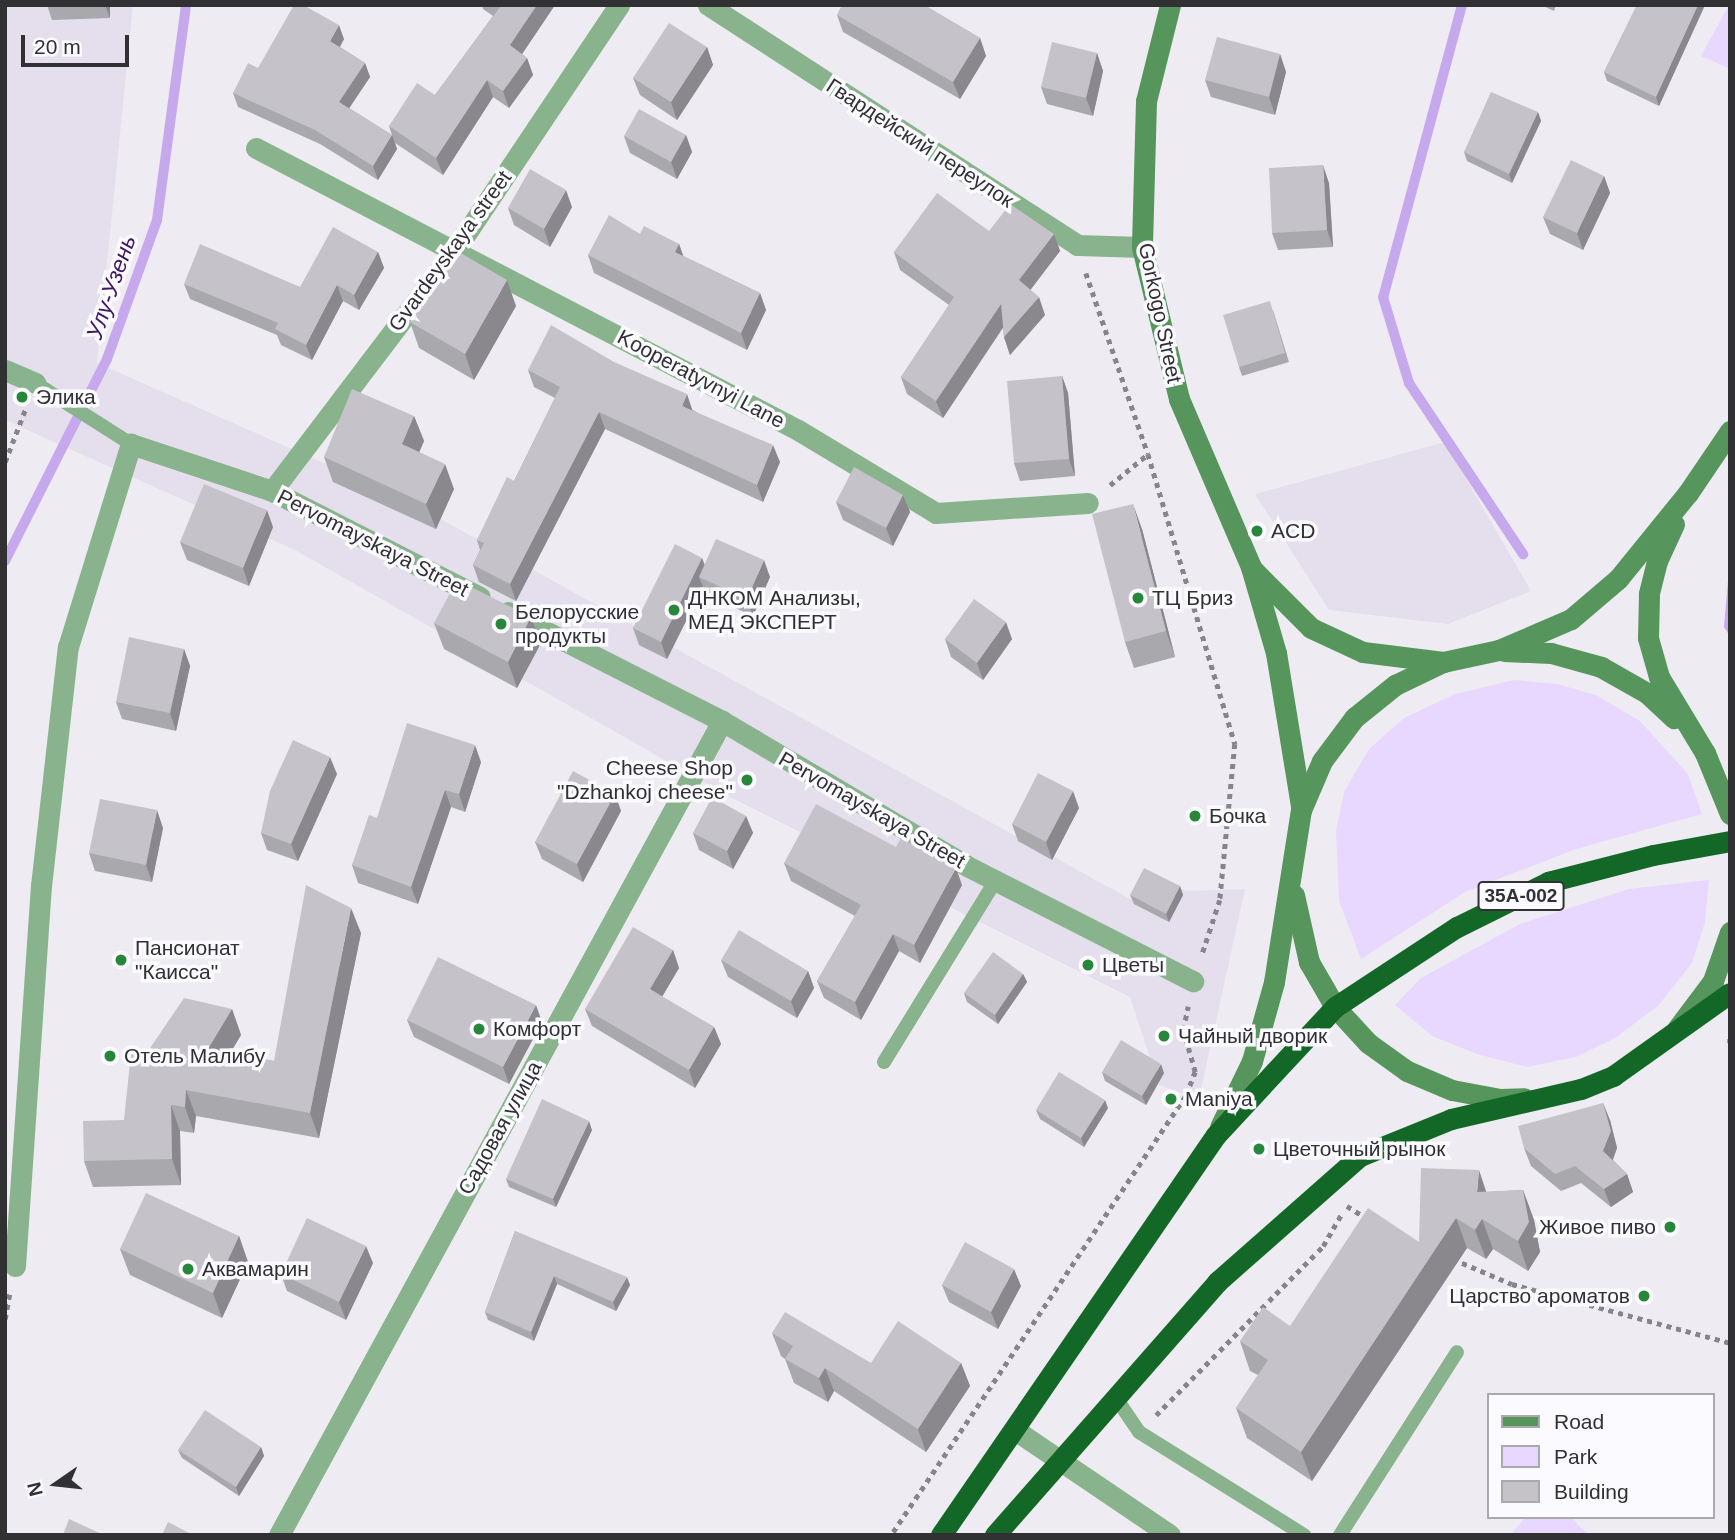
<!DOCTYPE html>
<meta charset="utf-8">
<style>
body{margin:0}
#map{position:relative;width:1735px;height:1540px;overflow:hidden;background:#eeecf2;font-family:Arial,sans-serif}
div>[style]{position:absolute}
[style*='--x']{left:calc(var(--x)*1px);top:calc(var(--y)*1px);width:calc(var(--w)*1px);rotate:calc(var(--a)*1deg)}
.built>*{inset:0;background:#e5dfed}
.green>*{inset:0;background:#e8d8ff}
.forest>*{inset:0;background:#c6aaec}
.stream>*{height:10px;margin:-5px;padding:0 5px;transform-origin:5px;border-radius:5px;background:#c6a9ec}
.path>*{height:4.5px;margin-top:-2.25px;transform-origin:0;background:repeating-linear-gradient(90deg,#868589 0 5px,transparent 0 10px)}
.lane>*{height:14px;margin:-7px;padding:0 7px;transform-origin:7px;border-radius:7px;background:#89b38c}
.street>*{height:21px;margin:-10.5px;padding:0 10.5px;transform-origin:10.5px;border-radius:10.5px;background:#89b38c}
.secondary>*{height:21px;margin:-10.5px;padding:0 10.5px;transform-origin:10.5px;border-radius:10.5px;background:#56955c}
.highway>*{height:21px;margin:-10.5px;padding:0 10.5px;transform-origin:10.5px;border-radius:10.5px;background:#146827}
.wall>*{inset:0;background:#a9a8ad}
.shaded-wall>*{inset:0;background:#8a888d}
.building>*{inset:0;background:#c5c3c9}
.dots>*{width:19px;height:19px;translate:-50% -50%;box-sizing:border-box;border:4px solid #fbfafe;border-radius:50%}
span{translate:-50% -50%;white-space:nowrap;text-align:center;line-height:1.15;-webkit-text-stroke:7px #fbfafe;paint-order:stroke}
.shield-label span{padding:2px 5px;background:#fbfafe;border:2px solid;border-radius:5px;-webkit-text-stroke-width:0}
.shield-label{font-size:19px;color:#313032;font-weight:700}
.street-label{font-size:21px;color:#313032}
.poi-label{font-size:21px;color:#313032}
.left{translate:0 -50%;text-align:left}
.right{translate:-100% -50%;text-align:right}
.water-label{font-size:23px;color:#3e1662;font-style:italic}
.frame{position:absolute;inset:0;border:7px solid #313032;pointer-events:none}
.legend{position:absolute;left:1487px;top:1393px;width:228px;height:126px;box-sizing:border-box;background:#fbfafe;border:2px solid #aaa9ac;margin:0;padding:9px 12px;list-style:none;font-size:21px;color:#313032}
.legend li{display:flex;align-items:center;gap:14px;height:35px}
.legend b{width:35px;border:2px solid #aaa9ac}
.north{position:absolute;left:21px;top:1449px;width:70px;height:70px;-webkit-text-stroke:5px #fbfafe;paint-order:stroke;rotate:256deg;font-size:19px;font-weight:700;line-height:28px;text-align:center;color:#313032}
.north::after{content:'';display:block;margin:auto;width:24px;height:32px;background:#313032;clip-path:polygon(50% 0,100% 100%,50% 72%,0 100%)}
.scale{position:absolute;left:21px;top:35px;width:108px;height:32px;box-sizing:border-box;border:4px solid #313032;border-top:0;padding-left:9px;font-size:21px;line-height:24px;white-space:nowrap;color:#313032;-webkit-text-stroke:5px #fbfafe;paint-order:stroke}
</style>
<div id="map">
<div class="built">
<i style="clip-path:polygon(5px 5px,133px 5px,97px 363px,399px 496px,1132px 900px,1147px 872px,1186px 891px,1245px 889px,1199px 1099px,1159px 1085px,1130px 997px,728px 796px,295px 550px,5px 420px)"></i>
<i style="clip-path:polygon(1445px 442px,1531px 591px,1448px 624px,1329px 610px,1255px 494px)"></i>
</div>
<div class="green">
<i style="clip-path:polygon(1729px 5px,1730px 5px,1730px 69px,1701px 56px)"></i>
<i style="clip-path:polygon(1514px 680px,1557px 684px,1596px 695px,1640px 721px,1688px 774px,1702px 814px,1576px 849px,1465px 892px,1361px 959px,1339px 901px,1336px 831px,1344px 792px,1369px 749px,1404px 718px,1455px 694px)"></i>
<i style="clip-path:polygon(1709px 880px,1705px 922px,1692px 963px,1658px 1006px,1615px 1038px,1576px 1057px,1527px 1067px,1477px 1054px,1432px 1036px,1395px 1005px,1421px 978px,1520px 924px,1629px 889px)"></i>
<i style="clip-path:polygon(1525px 1517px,1571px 1517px,1588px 1535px,1511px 1535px)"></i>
</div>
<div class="forest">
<i style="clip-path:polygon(1730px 558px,1730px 636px,1724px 627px)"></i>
</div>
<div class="stream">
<i style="--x:1462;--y:5;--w:302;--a:105.1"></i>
<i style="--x:1383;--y:297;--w:90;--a:73.2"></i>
<i style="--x:1409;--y:383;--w:206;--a:56.3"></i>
<i style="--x:5;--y:561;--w:226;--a:-63.2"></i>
<i style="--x:107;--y:359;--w:148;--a:-70.2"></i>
<i style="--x:157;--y:220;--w:217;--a:-82.3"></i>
</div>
<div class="path">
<i style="--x:1086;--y:273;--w:191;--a:71.1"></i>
<i style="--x:1148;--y:454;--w:303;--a:73.3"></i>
<i style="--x:1235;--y:744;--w:157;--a:95.5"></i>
<i style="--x:1220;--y:900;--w:58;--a:108.1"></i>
<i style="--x:5;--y:462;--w:56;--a:-69"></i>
<i style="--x:1110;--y:485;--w:49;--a:-39.2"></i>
<i style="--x:1730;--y:1039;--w:4;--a:90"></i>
<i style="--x:1347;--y:1206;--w:22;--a:32"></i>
<i style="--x:1453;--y:1259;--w:64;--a:23"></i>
<i style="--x:1512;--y:1284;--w:226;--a:15.1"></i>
<i style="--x:5;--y:1319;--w:27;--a:-80"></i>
<i style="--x:1156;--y:1415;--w:238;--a:-45.3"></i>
<i style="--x:1323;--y:1246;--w:38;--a:-60"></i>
<i style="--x:893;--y:1532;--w:526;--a:-56.16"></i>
<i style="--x:1186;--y:1095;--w:25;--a:-69"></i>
<i style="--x:1195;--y:1072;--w:44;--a:-105.9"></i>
<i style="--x:1183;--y:1030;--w:24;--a:-78"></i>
</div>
<div class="lane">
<i style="--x:35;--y:383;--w:114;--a:32.4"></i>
<i style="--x:884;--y:1062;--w:214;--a:-58.4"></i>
<i style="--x:1116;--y:1398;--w:41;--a:55.9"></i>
<i style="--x:1139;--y:1432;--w:195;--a:32"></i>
<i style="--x:1340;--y:1535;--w:217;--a:-57.4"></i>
</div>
<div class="street">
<i style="--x:708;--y:5;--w:440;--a:33"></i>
<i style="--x:1077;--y:245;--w:65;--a:1.8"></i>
<i style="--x:256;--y:148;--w:611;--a:27.49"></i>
<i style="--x:798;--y:430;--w:161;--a:31"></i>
<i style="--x:936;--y:513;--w:152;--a:-3.8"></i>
<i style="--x:5;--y:370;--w:33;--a:23"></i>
<i style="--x:272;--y:491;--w:303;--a:-52.8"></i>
<i style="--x:455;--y:250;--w:295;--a:-56.2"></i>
<i style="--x:508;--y:612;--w:240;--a:27"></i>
<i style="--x:722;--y:721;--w:285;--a:30.6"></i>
<i style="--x:967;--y:866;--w:254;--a:27"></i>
<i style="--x:15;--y:1266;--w:381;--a:-86.1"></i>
<i style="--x:41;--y:886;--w:241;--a:-83.6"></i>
<i style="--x:68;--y:647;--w:213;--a:-72.8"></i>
<i style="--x:131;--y:444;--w:149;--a:18.4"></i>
<i style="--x:272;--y:491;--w:233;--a:27"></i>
<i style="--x:1015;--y:1430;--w:187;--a:34.1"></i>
<i style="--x:279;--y:1535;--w:927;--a:-61.44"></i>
</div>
<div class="secondary">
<i style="--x:1170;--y:5;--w:99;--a:104"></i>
<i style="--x:1146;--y:101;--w:146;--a:91.6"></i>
<i style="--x:1142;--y:247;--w:156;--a:76.3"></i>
<i style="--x:1179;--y:399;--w:183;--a:66.8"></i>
<i style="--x:1251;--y:567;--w:90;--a:73.8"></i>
<i style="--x:1276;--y:653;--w:154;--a:80.7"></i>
<i style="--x:1674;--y:524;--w:41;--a:114.7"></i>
<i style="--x:1657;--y:561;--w:34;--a:104"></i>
<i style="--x:1649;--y:594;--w:44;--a:91.3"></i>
<i style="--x:1648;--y:638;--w:41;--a:74.2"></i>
<i style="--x:1659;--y:677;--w:89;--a:58.8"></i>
<i style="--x:1705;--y:753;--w:66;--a:67.7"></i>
<i style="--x:1252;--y:569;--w:83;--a:45"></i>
<i style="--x:1311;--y:628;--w:57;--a:24.8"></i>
<i style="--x:1363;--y:652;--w:81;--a:7.1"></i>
<i style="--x:1504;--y:651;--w:47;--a:2.4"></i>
<i style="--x:1551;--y:653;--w:52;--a:15.6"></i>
<i style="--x:1601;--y:667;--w:53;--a:29.5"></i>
<i style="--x:1647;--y:693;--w:37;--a:43"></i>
<i style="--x:1294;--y:895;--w:69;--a:77.4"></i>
<i style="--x:1309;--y:962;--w:52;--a:60"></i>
<i style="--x:1335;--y:1007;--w:49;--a:47.5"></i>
<i style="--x:1368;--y:1043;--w:48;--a:35.7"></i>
<i style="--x:1407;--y:1071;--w:49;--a:22.9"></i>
<i style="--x:1452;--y:1090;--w:49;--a:10.6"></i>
<i style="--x:1500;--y:1099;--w:24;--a:-2"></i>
<i style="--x:1677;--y:1029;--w:60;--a:-53.1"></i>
<i style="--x:1713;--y:981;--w:52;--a:-70.9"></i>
<i style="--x:1220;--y:1127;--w:73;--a:-64.1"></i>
<i style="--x:1252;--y:1061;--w:82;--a:-74.4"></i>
<i style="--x:1274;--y:982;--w:174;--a:-81.1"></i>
<i style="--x:1301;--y:810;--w:53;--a:-66.8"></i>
<i style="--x:1322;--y:761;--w:54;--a:-53.3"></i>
<i style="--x:1354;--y:718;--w:53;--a:-38.8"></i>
<i style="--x:1395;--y:685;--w:53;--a:-25.6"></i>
<i style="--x:1443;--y:662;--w:57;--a:-12.1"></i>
<i style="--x:1499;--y:650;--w:78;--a:-23.3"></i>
<i style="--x:1571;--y:619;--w:62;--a:-40.4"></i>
<i style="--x:1618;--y:579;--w:111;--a:-50.9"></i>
<i style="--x:1688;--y:493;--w:75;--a:-55.9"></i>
</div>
<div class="highway">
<i style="--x:941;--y:1535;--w:485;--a:-55.5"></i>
<i style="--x:1216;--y:1135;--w:175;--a:-47.1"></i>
<i style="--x:1335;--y:1007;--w:146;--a:-33.3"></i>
<i style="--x:1457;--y:927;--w:102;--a:-26.3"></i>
<i style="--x:1548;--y:882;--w:108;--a:-14.4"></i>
<i style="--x:1653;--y:855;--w:78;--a:-10.3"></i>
<i style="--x:995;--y:1535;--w:337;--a:-48.7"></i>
<i style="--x:1217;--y:1282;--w:191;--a:-41.4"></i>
<i style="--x:1360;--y:1156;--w:98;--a:-22.1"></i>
<i style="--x:1451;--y:1119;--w:133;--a:-13"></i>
<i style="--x:1581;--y:1089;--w:35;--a:-22"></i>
<i style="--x:1613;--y:1076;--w:143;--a:-35.4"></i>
</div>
<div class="wall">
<i style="clip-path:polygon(47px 5px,110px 5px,110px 18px,52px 20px)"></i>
<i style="clip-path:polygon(482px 5px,555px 5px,522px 54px,527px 58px,533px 75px,509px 108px,493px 97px,443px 175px,395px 143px,397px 149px,378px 180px,320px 144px,238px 107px,233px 93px,258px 68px,344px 39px,340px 47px,365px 63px,370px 77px,349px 108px,392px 135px,389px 126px,435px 95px,493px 16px,483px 9px)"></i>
<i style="clip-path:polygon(841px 5px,924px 5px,980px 38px,986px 56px,960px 99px,843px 32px,837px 15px,842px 6px)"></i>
<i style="clip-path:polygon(1541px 5px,1556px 5px,1554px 11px)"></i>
<i style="clip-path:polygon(1637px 5px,1705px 5px,1659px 106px,1607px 81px,1604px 72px)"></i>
<i style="clip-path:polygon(707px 47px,713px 65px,677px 120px,640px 95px,633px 78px)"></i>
<i style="clip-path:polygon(1097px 53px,1103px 71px,1093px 116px,1047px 104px,1041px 87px)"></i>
<i style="clip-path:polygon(1280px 54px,1286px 72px,1275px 115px,1211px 97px,1205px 80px)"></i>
<i style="clip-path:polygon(1538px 112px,1541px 121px,1512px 183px,1467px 161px,1464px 152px)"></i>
<i style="clip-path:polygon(686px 135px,692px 152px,677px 179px,630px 153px,624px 136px)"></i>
<i style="clip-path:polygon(1604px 176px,1610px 193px,1583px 250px,1550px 234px,1543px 217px)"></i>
<i style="clip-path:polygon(1329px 183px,1333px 247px,1278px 250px,1272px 233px)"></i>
<i style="clip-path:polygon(572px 207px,550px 247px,514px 225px,508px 208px)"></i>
<i style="clip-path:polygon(989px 231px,1054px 234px,1060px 251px,1030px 290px,1045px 315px,1010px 355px,1004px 337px,1003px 328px,943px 418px,907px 394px,901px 377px,949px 305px,900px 270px,894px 252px)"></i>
<i style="clip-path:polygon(640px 234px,679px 244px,683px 256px,760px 293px,766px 310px,747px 350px,594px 273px,588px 255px)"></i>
<i style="clip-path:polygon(378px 252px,384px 268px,359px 310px,343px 301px,312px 360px,281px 345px,277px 335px,190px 299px,184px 284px,300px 287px)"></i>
<i style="clip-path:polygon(516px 306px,474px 380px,419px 348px,410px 322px)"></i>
<i style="clip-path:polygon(1273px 310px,1289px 362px,1242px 376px,1239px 367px)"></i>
<i style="clip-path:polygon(528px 370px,693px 410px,780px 462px,763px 502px,605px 429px,516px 601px,479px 582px,473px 565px,480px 550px,477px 540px,514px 481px,555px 398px,534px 387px)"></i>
<i style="clip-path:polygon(1062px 376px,1068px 393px,1075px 476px,1020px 481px,1014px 463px)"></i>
<i style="clip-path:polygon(414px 416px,424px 441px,419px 452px,454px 489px,436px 529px,333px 482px,324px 457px)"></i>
<i style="clip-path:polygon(903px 495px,910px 512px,893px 546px,843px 520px,836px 502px)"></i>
<i style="clip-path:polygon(273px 527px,249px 586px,187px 560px,180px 542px)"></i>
<i style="clip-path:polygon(1142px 529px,1175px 657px,1134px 668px,1125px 642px)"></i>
<i style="clip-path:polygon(702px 558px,705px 565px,770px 577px,753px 616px,706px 595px,703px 587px,667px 659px,639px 645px,633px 628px)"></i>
<i style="clip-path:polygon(531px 617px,541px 643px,517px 688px,444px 649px,434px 623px)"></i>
<i style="clip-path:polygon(945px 639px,1012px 639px,983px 680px,951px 657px)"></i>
<i style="clip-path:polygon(184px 649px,190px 666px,176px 731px,122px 719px,116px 702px)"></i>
<i style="clip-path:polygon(481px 762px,465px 812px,451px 807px,418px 904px,358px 883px,352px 865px,377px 818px)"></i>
<i style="clip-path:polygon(337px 774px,298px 861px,267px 850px,261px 833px)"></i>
<i style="clip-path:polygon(615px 794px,621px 811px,583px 882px,542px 859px,535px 842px)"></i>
<i style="clip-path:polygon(1079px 808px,1052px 860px,1018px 841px,1012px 824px)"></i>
<i style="clip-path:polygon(746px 816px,753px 833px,733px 869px,699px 850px,693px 833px)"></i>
<i style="clip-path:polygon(163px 828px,152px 882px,95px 871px,89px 853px)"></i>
<i style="clip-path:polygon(784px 863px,962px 885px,920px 963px,899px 951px,861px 1020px,824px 998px,817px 981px,855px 916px,791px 881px)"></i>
<i style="clip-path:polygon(1180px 886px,1183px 895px,1169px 922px,1134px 904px,1130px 895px)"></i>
<i style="clip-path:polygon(361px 933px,319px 1138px,196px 1116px,194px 1133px,180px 1131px,181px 1185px,93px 1187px,84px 1161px,124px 1120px,146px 1054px,232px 1009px,241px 1035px,230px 1053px,274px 1061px)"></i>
<i style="clip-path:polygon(673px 950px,679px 968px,662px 997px,714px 1027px,721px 1044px,695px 1088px,592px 1026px,585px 1009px)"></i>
<i style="clip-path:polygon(721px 960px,808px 971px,814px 988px,797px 1018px,728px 977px)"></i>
<i style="clip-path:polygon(1023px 974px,1027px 982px,998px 1024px,967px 1002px,964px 993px)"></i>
<i style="clip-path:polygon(407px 1020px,542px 1022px,509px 1084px,414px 1037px)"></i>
<i style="clip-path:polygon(1102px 1072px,1164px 1073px,1146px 1105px,1105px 1081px)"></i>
<i style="clip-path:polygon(1108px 1108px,1084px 1147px,1040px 1119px,1036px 1110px)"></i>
<i style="clip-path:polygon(1610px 1120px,1617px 1148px,1613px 1160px,1627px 1174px,1633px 1192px,1611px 1207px,1581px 1183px,1561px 1191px,1531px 1166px,1524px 1148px)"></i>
<i style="clip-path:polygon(592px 1130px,556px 1207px,509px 1187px,506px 1179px)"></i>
<i style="clip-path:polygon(1523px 1190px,1534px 1220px,1540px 1252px,1528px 1271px,1493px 1249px,1486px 1259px,1467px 1248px,1312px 1481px,1247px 1438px,1236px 1408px,1258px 1375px,1250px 1371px,1240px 1341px,1290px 1326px,1419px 1242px,1486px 1192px)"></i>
<i style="clip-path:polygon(515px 1231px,630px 1285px,616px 1311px,557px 1284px,534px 1341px,488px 1320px,485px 1312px)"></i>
<i style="clip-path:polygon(239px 1236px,248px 1262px,222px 1318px,130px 1275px,120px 1249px)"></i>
<i style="clip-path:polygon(373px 1263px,346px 1320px,287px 1291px,281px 1274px)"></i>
<i style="clip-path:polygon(942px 1285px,1021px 1286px,998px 1329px,949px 1302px)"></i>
<i style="clip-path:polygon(772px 1333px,871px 1363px,961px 1363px,970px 1386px,926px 1452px,834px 1391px,828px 1402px,794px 1383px,785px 1359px,781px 1356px)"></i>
<i style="clip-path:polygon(261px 1447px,264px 1456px,239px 1496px,182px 1458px,178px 1450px)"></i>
</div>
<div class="shaded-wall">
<i style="clip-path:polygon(105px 5px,110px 5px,110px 18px)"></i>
<i style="clip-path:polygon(537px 5px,555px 5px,516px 63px,510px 45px)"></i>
<i style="clip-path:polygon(1698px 5px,1705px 5px,1659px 106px,1656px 97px)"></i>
<i style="clip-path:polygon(339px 25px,344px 39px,335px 55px,330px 41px)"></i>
<i style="clip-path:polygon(980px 38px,986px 56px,960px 99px,953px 82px)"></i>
<i style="clip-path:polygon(707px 47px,713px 65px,677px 120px,671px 102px)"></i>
<i style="clip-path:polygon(1097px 53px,1103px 71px,1093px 116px,1086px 98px)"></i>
<i style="clip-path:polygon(1280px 54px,1286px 72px,1275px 115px,1269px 97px)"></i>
<i style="clip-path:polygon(527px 58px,533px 75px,509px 108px,503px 91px)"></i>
<i style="clip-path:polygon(365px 63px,370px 77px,344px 116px,339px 102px)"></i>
<i style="clip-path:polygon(487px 80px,493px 97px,443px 175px,436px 158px)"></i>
<i style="clip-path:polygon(1538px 112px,1541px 121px,1512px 183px,1509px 174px)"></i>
<i style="clip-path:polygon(392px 135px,397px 149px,378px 180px,373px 166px)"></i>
<i style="clip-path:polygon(686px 135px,692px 152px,677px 179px,671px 162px)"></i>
<i style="clip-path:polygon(1323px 165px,1329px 183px,1333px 247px,1327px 230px)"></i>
<i style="clip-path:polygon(1604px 176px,1610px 193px,1583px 250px,1577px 233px)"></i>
<i style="clip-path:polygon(566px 190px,572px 207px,550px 247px,544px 229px)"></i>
<i style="clip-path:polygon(1054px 234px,1060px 251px,1025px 297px,1019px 280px)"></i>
<i style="clip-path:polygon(679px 244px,685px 261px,675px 252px)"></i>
<i style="clip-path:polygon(378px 252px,384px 268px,359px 310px,354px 295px)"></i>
<i style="clip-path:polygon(507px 280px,516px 306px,474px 380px,465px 354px)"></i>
<i style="clip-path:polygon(337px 285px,343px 301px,312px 360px,306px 345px)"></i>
<i style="clip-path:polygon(760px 293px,766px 310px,747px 350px,741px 333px)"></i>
<i style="clip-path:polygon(1039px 297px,1045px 315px,1010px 355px,1004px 337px)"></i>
<i style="clip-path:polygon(1001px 304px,1007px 321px,943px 418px,936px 401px)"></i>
<i style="clip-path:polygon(1062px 376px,1068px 393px,1075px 476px,1069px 459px)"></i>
<i style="clip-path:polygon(687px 394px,693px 412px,682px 406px)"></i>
<i style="clip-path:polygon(599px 412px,605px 429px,516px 601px,510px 584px)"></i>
<i style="clip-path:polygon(414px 416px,424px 441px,412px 469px,402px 444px)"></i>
<i style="clip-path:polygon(773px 445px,780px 462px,763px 502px,757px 485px)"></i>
<i style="clip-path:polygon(445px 464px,454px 489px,436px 529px,426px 504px)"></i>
<i style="clip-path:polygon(903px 495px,910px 512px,893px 546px,886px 528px)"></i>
<i style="clip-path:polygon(1133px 504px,1142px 529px,1175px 657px,1166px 631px)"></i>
<i style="clip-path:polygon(267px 510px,273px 527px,249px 586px,243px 568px)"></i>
<i style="clip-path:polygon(702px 558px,708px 576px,699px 577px,703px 587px,667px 659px,661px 642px)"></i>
<i style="clip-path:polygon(764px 560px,770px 577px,753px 616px,747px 599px)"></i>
<i style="clip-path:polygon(531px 617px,541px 643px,517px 688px,508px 662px)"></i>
<i style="clip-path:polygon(1006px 622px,1012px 639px,983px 680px,977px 663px)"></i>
<i style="clip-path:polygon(184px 649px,190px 666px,176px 731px,170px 713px)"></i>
<i style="clip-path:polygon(475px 745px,481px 762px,465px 812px,459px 794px)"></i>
<i style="clip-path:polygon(330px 757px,337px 774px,298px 861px,291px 844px)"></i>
<i style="clip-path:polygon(445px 790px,451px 807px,418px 904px,411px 887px)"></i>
<i style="clip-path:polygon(1073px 791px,1079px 808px,1052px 860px,1046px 842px)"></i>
<i style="clip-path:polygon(615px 794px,621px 811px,583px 882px,577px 864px)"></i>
<i style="clip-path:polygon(157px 810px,163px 828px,152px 882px,146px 865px)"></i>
<i style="clip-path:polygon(746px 816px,753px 833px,733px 869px,727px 851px)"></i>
<i style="clip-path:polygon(956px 868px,962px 885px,920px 963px,914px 945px)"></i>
<i style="clip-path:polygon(1180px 886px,1183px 895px,1169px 922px,1166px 914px)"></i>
<i style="clip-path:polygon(351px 908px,361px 933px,319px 1138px,310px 1113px)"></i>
<i style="clip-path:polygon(893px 934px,899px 951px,861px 1020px,855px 1002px)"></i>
<i style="clip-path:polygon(673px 950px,679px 968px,656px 1007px,650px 989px)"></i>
<i style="clip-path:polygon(808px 971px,814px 988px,797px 1018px,791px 1001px)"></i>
<i style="clip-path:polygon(1023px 974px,1027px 982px,998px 1024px,995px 1015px)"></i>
<i style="clip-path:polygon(536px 1005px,542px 1022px,509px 1084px,503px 1067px)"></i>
<i style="clip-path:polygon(232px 1009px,241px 1035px,217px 1075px,208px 1049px)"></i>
<i style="clip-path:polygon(714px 1027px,721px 1044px,695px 1088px,689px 1070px)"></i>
<i style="clip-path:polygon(1161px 1064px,1164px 1073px,1146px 1105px,1142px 1096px)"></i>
<i style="clip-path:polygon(186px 1090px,196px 1116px,194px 1133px,185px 1107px)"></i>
<i style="clip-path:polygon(1105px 1100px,1108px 1108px,1084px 1147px,1081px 1138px)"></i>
<i style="clip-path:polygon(1603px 1103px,1610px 1120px,1617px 1148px,1609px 1169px,1603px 1151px)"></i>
<i style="clip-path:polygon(171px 1105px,180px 1131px,181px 1185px,172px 1159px)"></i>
<i style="clip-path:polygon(589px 1121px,592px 1130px,556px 1207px,553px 1199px)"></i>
<i style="clip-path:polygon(1479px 1170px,1489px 1200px,1477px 1192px)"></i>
<i style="clip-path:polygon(1627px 1174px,1633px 1192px,1611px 1207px,1604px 1189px)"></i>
<i style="clip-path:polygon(1523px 1190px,1534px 1220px,1540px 1252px,1528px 1271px,1518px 1241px)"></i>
<i style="clip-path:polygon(1456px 1218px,1467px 1248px,1312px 1481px,1301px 1452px)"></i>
<i style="clip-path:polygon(1482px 1219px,1493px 1249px,1486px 1259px,1475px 1230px)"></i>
<i style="clip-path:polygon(239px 1236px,248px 1262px,222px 1318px,213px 1293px)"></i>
<i style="clip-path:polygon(366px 1246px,373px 1263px,346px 1320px,339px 1302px)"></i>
<i style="clip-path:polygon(1014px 1269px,1021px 1286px,998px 1329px,991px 1312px)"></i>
<i style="clip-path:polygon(554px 1276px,557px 1284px,534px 1341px,531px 1332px)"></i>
<i style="clip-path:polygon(627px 1277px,630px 1285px,616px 1311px,613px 1302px)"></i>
<i style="clip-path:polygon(961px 1363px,970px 1386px,926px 1452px,918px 1429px)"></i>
<i style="clip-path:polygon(825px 1368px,834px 1391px,828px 1402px,819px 1378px)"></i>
<i style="clip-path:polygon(261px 1447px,264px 1456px,239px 1496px,236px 1487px)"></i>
</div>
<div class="building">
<i style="clip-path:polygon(294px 5px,303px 5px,339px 25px,330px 41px,365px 63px,339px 102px,392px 135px,373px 166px,315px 130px,233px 93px,248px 63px,258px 68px)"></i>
<i style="clip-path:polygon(497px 5px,537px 5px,510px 45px,527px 58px,503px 91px,487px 80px,436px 158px,389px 126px,417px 83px,435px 95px,500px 7px)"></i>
<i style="clip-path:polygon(842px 5px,924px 5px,980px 38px,953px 82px,837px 15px)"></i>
<i style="clip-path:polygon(1637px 5px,1698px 5px,1656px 97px,1604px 72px)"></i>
<i style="clip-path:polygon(669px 23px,707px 47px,671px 102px,633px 78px)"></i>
<i style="clip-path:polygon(1217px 37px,1280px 54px,1269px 97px,1205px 80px)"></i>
<i style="clip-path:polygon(1052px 42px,1097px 53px,1086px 98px,1041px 87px)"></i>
<i style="clip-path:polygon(1491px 92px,1538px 112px,1509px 174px,1464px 152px)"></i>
<i style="clip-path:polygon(639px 109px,686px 135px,671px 162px,624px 136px)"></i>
<i style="clip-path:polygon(1571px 160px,1604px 176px,1577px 233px,1543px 217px)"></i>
<i style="clip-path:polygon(1323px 165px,1327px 230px,1272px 233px,1269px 168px)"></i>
<i style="clip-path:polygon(530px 169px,566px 190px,544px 229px,508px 208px)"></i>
<i style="clip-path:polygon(937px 193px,989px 231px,1010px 204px,1054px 234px,1019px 280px,1039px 297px,1004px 337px,1001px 304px,936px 401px,901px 377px,954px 297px,894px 252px)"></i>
<i style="clip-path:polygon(609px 215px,640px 234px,644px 226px,679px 244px,675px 252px,760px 293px,741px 333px,588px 255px)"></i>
<i style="clip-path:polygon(333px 227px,378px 252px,354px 295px,337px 285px,306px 345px,275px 329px,278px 323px,184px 284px,200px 244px,300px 287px)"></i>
<i style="clip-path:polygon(452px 248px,507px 280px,465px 354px,410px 322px)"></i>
<i style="clip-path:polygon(1270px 301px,1285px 353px,1239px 367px,1223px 315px)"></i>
<i style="clip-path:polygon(551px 325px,614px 362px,687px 394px,682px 406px,773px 445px,757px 485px,599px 412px,510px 584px,473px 565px,484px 543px,477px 540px,507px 477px,514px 481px,560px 387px,528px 370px)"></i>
<i style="clip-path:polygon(1062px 376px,1069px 459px,1014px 463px,1007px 381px)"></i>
<i style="clip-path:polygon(352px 389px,414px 416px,402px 444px,445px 464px,426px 504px,324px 457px)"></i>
<i style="clip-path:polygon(854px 467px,903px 495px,886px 528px,836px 502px)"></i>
<i style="clip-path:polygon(204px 484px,267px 510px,243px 568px,180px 542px)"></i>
<i style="clip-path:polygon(1133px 504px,1166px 631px,1125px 642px,1092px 514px)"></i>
<i style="clip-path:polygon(716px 539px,764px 560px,747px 599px,699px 577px)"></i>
<i style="clip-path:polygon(675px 544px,702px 558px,661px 642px,633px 628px)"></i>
<i style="clip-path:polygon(457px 580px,531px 617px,508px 662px,434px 623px)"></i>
<i style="clip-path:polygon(974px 599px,1006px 622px,977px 663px,945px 639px)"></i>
<i style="clip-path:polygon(129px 637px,184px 649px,170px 713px,116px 702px)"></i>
<i style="clip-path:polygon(407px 723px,475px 745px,459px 794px,445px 790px,411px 887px,352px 865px,369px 815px,377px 818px)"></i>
<i style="clip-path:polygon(293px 740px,330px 757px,291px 844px,261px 833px,270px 791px)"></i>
<i style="clip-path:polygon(573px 771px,615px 794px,577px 864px,535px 842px)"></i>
<i style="clip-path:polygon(1038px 773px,1073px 791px,1046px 842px,1012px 824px)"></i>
<i style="clip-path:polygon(712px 797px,746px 816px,727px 851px,693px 833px)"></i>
<i style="clip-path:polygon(100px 799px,157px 810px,146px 865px,89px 853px)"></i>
<i style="clip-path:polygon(816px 804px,896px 847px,901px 838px,956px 868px,914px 945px,893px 934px,855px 1002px,817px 981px,861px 905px,784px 863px)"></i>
<i style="clip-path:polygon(1144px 868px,1180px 886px,1166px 914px,1130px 895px)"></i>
<i style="clip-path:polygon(306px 885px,351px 908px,310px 1113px,186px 1090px,185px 1107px,171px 1105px,172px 1159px,84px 1161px,83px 1121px,124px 1120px,131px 1053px,146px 1054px,184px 998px,232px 1009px,208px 1049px,274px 1061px)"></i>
<i style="clip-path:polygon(633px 927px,673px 950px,650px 989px,714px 1027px,689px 1070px,585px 1009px)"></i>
<i style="clip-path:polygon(739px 930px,808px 971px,791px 1001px,721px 960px)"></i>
<i style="clip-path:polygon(993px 952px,1023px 974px,995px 1015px,964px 993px)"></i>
<i style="clip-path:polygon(438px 957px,536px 1005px,503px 1067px,407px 1020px)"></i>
<i style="clip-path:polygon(1121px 1040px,1161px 1064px,1142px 1096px,1102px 1072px)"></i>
<i style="clip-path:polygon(1059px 1072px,1105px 1100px,1081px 1138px,1036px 1110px)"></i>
<i style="clip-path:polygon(542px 1099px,589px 1121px,553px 1199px,506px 1179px)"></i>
<i style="clip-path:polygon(1603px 1103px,1611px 1131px,1603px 1151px,1627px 1174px,1604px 1189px,1575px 1166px,1555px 1174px,1524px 1148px,1518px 1126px)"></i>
<i style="clip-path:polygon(1421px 1168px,1479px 1170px,1477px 1192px,1523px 1190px,1529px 1222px,1518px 1241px,1482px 1219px,1475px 1230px,1456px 1218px,1301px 1452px,1236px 1408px,1268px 1360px,1240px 1341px,1263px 1307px,1290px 1326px,1368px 1208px,1419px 1242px)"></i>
<i style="clip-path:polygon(146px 1193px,239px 1236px,213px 1293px,120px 1249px)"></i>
<i style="clip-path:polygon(307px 1218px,366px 1246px,339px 1302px,281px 1274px)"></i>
<i style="clip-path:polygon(515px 1231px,627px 1277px,613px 1302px,554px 1276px,531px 1332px,485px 1312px)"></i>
<i style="clip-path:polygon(965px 1242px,1014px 1269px,991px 1312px,942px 1285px)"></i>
<i style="clip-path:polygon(785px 1312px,871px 1363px,898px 1321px,961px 1363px,918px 1429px,825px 1368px,819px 1378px,785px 1359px,793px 1346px,772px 1333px)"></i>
<i style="clip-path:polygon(205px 1410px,261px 1447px,236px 1487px,178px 1450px)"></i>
<i style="clip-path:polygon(69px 1519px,104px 1535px,63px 1535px)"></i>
<i style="clip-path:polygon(168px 1522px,193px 1535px,162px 1535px)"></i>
</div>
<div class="dots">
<i style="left:22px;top:397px;background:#278739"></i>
<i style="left:1257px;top:531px;background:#278739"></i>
<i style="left:1138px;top:598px;background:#278739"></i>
<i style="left:674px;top:610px;background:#278739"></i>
<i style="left:501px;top:624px;background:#278739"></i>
<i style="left:747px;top:780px;background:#278739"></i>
<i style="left:1195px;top:816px;background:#278739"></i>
<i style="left:121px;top:960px;background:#278739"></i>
<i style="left:1088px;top:965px;background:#278739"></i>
<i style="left:479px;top:1029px;background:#278739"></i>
<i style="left:1164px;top:1036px;background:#278739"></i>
<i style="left:110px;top:1056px;background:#278739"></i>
<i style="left:1171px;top:1099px;background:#278739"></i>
<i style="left:1259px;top:1149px;background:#278739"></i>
<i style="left:1670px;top:1227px;background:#278739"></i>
<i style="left:188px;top:1269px;background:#278739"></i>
<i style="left:1644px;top:1296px;background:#278739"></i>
</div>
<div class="shield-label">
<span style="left:1521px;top:896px">35А-002</span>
</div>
<div class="street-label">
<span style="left:920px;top:143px;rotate:33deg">Гвардейский переулок</span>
<span style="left:450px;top:251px;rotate:-54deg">Gvardeyskaya street</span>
<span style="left:1160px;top:313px;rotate:78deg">Gorkogo Street</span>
<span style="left:701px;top:379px;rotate:28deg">Kooperatyvnyi Lane</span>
<span style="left:373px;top:543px;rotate:27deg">Pervomayskaya Street</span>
<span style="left:872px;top:810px;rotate:30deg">Pervomayskaya Street</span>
<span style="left:500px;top:1128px;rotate:-61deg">Садовая улица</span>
</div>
<div class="poi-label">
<span class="left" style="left:36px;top:397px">Элика</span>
<span class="left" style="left:1271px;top:531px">ACD</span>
<span class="left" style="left:688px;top:610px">ДНКОМ Анализы,<br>МЕД ЭКСПЕРТ</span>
<span class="left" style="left:1152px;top:598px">ТЦ Бриз</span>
<span class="left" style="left:515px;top:624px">Белорусские<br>продукты</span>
<span class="right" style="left:733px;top:780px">Cheese Shop<br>"Dzhankoj cheese"</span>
<span class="left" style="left:1209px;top:816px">Бочка</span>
<span class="left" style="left:135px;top:960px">Пансионат<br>"Каисса"</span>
<span class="left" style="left:1102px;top:965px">Цветы</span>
<span class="left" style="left:493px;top:1029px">Комфорт</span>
<span class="left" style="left:1178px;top:1036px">Чайный дворик</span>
<span class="left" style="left:124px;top:1056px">Отель Малибу</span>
<span class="left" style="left:1185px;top:1099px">Maniya</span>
<span class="left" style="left:1273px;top:1149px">Цветочный рынок</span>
<span class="right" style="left:1656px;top:1227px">Живое пиво</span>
<span class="left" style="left:202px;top:1269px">Аквамарин</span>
<span class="right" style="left:1630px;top:1296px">Царство ароматов</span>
</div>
<div class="water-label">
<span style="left:111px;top:287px;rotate:-71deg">Улу-Узень</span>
</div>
<div class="frame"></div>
<ul class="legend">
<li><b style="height:9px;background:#56955c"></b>Road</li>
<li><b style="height:19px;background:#e8d8ff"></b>Park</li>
<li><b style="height:19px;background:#c5c3c9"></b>Building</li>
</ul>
<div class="north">N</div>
<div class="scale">20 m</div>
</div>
